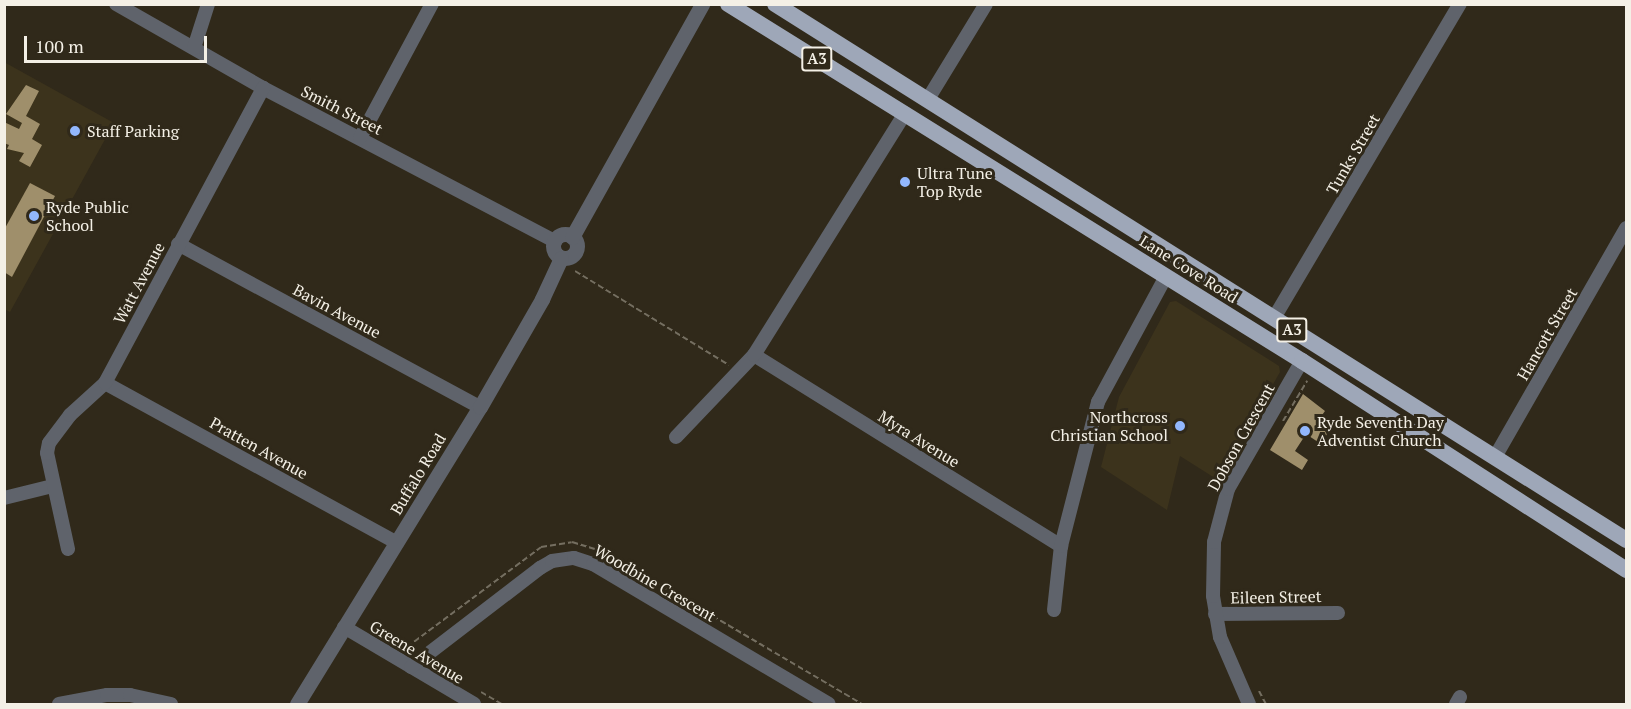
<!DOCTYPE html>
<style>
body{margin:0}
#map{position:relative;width:1631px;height:709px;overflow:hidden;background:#30291a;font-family:"PT Serif",serif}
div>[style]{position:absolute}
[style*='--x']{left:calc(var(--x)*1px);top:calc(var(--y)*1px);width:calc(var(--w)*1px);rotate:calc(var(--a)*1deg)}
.built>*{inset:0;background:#3c331c}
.building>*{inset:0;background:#9f8f6b}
.path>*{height:2px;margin-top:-1px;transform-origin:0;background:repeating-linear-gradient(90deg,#746e60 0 6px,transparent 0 9px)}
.minor>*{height:14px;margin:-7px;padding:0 7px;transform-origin:7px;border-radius:7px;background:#5f636b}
.tertiary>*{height:15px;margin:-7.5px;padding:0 7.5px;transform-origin:7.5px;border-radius:7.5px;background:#5f636b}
.tertiary>.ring{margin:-7.5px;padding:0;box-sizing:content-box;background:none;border:15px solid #5f636b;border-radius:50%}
.trunk>*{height:16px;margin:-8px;padding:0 8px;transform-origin:8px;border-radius:8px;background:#9ea7b8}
.dots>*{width:16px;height:16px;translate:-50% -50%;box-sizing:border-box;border:3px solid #30291a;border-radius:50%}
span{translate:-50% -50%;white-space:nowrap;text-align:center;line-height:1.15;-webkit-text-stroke:6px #30291a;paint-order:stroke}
.shield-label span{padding:2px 4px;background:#30291a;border:2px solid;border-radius:4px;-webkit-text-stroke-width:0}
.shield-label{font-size:15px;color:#f4f0e6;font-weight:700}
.street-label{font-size:16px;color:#f4f0e6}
.poi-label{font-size:16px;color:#f4f0e6}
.left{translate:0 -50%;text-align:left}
.right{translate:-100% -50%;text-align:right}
.frame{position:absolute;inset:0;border:6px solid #f4f0e6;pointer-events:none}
.scale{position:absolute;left:24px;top:36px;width:183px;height:27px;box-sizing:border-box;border:3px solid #f4f0e6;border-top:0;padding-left:8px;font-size:18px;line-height:21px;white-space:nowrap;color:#f4f0e6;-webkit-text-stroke:4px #30291a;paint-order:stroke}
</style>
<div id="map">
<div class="built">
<i style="clip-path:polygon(4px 62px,114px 123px,10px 312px,4px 309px)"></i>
<i style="clip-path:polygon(1176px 301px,1279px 366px,1280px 372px,1218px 480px,1180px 456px,1167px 510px,1101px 467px,1119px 397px,1170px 302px)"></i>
</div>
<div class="building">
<i style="clip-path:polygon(26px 85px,39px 91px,26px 116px,40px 124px,32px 139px,42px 145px,30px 167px,19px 161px,24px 153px,7px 149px,9px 145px,4px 143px,4px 122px,19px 129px,22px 123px,6px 114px)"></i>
<i style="clip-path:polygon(30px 183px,55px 196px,12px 277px,4px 272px,4px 230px)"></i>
<i style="clip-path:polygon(1303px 394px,1325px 411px,1320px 418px,1330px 429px,1321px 444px,1306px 434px,1295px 451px,1308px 460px,1302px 470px,1270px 450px)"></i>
</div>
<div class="path">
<i style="--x:575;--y:271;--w:180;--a:31.4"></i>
<i style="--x:1283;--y:421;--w:47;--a:-59"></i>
<i style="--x:407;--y:647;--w:167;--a:-36.7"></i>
<i style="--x:541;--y:547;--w:31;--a:-9"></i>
<i style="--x:572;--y:542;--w:34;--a:17"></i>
<i style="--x:604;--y:552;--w:299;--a:30.5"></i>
<i style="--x:1259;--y:691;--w:15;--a:62"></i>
<i style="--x:481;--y:692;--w:24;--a:30"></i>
</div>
<div class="minor">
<i style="--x:116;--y:4;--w:169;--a:29.7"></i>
<i style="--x:263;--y:88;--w:330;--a:27.7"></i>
<i style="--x:194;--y:48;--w:46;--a:-72.3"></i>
<i style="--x:928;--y:99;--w:111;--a:-58.6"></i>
<i style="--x:360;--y:138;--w:152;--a:-61.8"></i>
<i style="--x:178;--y:244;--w:343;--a:28.4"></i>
<i style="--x:1274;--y:318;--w:365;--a:-59.4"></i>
<i style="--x:754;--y:355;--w:362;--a:31.9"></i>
<i style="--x:105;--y:383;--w:333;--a:28.7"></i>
<i style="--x:676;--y:437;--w:113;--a:-46.4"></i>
<i style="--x:754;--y:355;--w:285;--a:-58"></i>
<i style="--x:1495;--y:457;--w:264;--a:-60.2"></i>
<i style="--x:4;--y:498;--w:50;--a:-13.8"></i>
<i style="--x:68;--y:549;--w:98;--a:-102.3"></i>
<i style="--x:47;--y:453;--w:10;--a:-79"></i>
<i style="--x:49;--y:443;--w:35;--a:-53"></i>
<i style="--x:70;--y:415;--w:47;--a:-42.4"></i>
<i style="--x:105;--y:383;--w:335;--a:-61.8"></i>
<i style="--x:1054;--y:610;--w:64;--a:-83.8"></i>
<i style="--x:1061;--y:546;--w:149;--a:-75.6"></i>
<i style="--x:1098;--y:402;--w:143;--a:-61.6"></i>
<i style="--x:1215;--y:614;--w:123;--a:-0.5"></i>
<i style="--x:344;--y:627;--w:151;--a:30.6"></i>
<i style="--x:411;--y:667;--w:163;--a:-37.5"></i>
<i style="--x:540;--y:568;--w:14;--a:-30"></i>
<i style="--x:552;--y:561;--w:22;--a:-8"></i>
<i style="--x:574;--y:558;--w:20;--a:18"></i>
<i style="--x:593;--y:564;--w:274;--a:30.7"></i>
<i style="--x:59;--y:704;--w:49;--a:-10.6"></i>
<i style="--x:107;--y:695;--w:23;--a:0"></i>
<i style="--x:130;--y:695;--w:42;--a:12.4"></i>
<i style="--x:1249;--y:704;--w:73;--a:-113.4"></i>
<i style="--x:1220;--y:637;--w:42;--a:-99.7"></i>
<i style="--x:1213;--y:596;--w:54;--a:-88.9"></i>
<i style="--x:1214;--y:542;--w:55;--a:-75.2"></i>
<i style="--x:1228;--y:489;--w:148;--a:-60"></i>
<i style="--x:1456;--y:704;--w:8;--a:-60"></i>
</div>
<div class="tertiary">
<i class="ring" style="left:553px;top:234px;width:9px;height:9px"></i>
<i style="--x:572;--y:237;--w:267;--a:-60.8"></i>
<i style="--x:297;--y:704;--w:349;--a:-58.4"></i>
<i style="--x:480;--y:407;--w:125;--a:-60.1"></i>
<i style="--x:542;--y:299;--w:45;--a:-65.1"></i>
</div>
<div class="trunk">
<i style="--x:728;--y:4;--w:676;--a:31.88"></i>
<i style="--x:1302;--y:361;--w:386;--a:32.8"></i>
<i style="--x:775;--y:4;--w:1006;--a:32.2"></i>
</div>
<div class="dots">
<i style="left:75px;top:131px;background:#92b7fd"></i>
<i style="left:905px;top:182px;background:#92b7fd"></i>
<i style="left:34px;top:216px;background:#92b7fd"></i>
<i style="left:1180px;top:426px;background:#92b7fd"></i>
<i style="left:1305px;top:431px;background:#92b7fd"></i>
</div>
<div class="shield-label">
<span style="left:817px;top:59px">A3</span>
<span style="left:1292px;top:330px">A3</span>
</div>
<div class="street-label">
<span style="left:342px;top:110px;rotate:27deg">Smith Street</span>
<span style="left:1353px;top:154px;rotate:-60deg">Tunks Street</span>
<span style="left:1189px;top:269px;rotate:32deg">Lane Cove Road</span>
<span style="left:139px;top:283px;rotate:-62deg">Watt Avenue</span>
<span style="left:337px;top:311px;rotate:28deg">Bavin Avenue</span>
<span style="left:1547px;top:334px;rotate:-60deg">Hancott Street</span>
<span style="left:1241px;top:437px;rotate:-61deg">Dobson Crescent</span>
<span style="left:919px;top:439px;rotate:32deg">Myra Avenue</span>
<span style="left:259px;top:448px;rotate:29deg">Pratten Avenue</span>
<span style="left:418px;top:474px;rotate:-59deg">Buffalo Road</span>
<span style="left:655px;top:583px;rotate:30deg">Woodbine Crescent</span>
<span style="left:1276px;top:597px;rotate:-1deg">Eileen Street</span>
<span style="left:417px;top:652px;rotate:31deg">Greene Avenue</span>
</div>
<div class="poi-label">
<span class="left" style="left:87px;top:131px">Staff Parking</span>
<span class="left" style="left:917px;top:182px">Ultra Tune<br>Top Ryde</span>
<span class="left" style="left:46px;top:216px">Ryde Public<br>School</span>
<span class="right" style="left:1168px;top:426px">Northcross<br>Christian School</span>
<span class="left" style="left:1317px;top:431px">Ryde Seventh Day<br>Adventist Church</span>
</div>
<div class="frame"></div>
<div class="scale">100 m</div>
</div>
